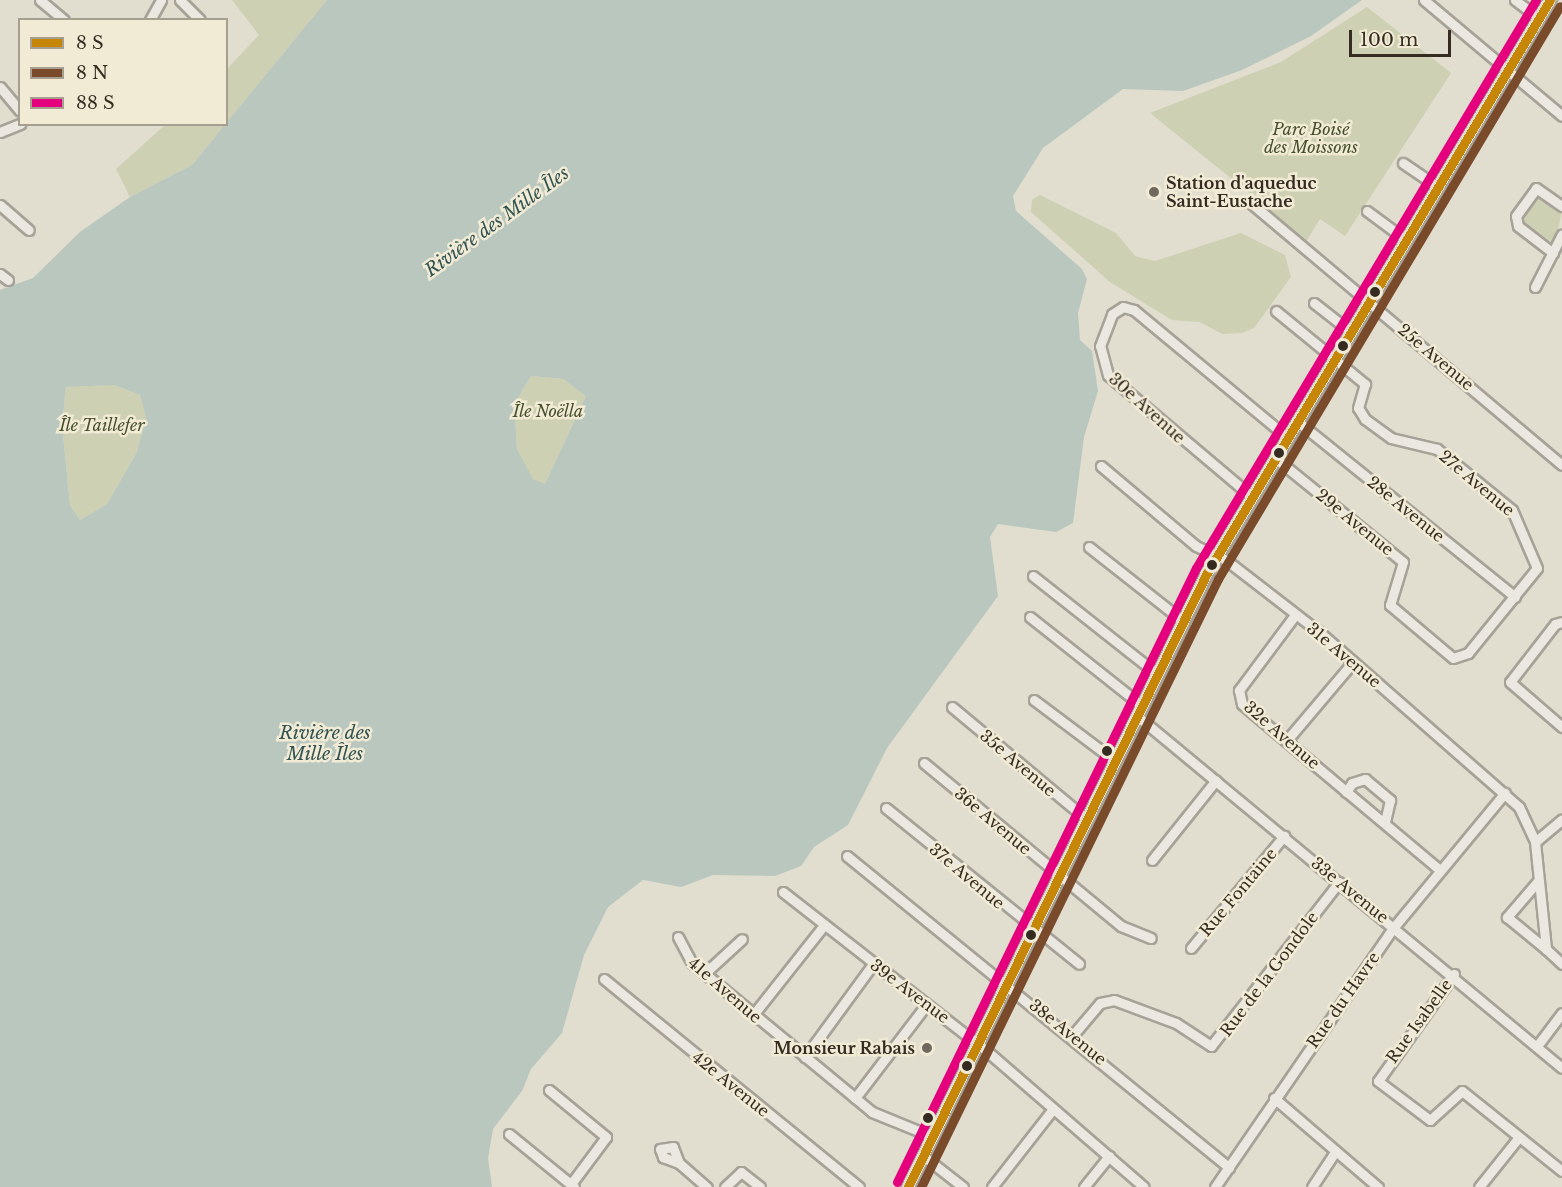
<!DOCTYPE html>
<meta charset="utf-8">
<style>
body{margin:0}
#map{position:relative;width:1562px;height:1187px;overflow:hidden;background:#e1ddcf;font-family:"Libre Baskerville",serif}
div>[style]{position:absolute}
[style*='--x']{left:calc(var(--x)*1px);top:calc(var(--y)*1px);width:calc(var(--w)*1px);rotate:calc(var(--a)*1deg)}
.green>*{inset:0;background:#ced0b3}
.water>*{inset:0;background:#b9c7bf}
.roads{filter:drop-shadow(2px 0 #a7a298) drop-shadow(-2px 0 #a7a298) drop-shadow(0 2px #a7a298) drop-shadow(0 -2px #a7a298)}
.minor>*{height:9px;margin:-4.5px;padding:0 4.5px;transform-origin:4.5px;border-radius:4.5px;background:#eae8e0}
.major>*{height:12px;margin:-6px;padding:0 6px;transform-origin:6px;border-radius:6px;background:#e2ded2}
.bus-1>*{height:9px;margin:-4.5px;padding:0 4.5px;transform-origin:4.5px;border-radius:4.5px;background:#c68708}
.bus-2>*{height:9px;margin:-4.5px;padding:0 4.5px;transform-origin:4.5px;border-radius:4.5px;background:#7a4b2a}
.bus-3>*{height:9px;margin:-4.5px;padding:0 4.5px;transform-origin:4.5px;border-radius:4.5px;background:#e5007d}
.dots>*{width:16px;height:16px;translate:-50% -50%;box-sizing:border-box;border:3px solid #f1ebd6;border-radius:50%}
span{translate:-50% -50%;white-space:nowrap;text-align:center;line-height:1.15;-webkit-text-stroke:5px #f1ebd6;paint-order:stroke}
.park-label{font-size:16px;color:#444f2a;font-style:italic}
.poi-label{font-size:16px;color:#352b21;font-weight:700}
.left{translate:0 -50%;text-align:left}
.right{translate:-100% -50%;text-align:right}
.street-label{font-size:16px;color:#352b21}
.water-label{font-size:18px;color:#325352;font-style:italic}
.legend{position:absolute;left:18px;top:18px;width:210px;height:108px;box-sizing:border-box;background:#f1ebd6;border:2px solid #a69e8e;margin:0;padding:8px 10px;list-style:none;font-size:18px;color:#352b21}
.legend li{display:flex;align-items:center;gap:12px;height:30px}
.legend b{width:30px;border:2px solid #a69e8e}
.scale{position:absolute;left:1349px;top:30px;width:102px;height:27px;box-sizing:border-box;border:3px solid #352b21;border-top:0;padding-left:8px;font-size:18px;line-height:21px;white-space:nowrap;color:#352b21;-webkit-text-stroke:4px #f1ebd6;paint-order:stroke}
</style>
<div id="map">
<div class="green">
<i style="clip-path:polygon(232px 0,327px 0,227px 123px,227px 69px,259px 35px)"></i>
<i style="clip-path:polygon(1367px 7px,1451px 73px,1345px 236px,1320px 219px,1303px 246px,1248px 192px,1150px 113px,1281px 62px)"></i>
<i style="clip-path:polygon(165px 125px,225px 125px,192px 165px,130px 197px,116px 169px)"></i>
<i style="clip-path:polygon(1040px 195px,1116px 233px,1135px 256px,1155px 261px,1241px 233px,1285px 255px,1291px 277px,1254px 328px,1242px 333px,1222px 334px,1200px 322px,1172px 320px,1110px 282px,1031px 212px,1032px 200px)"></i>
<i style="clip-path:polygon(1540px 195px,1562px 211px,1555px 244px,1523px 223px,1522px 214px)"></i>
<i style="clip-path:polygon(531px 376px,563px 379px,586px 396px,545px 484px,533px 480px,517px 449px,514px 405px)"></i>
<i style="clip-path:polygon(114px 385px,140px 395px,147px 417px,137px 452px,107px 504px,80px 520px,70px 505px,62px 425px,66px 387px)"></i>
</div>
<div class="water">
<i style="clip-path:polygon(evenodd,327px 0,1362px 0,1311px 36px,1242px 70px,1183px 91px,1123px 89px,1043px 148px,1013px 196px,1016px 211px,1082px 269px,1087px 279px,1078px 313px,1080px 340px,1092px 351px,1098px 391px,1084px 437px,1073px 523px,1056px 532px,998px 524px,990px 537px,998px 596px,887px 748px,848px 825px,814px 847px,801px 866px,775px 876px,713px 875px,681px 887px,643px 880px,608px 907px,584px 955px,562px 1033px,531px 1069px,522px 1091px,493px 1129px,488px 1158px,492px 1187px,0 1187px,0 290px,33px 278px,80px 232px,130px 197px,192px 165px,327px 0,531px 376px,563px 379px,586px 396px,545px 484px,533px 479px,517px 449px,514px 405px,531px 376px,327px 0,114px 385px,140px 395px,146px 417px,137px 452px,107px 504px,80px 520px,70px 505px,62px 425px,66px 387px,114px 385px)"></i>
</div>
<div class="roads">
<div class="minor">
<i style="--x:40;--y:0;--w:31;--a:40"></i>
<i style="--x:180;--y:0;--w:28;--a:45"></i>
<i style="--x:1424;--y:0;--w:180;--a:40"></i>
<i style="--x:1515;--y:0;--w:30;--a:37"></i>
<i style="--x:150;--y:20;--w:23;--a:-61"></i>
<i style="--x:0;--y:87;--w:31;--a:50"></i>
<i style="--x:0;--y:132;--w:22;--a:-22"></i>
<i style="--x:1403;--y:163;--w:42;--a:34.4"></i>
<i style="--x:1252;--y:204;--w:405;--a:40.1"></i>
<i style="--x:0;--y:205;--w:38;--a:41"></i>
<i style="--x:1367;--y:211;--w:49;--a:36.6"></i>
<i style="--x:1553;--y:253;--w:44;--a:-142.4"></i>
<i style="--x:1518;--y:226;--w:10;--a:-101"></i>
<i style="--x:1516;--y:216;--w:34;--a:-54"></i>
<i style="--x:1536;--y:188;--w:32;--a:35"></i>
<i style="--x:0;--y:274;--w:10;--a:37"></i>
<i style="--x:1535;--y:287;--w:59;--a:-63"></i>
<i style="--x:1314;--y:303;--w:47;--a:38.1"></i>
<i style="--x:1297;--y:421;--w:280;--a:38.9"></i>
<i style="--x:1274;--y:457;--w:166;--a:39.1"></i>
<i style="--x:1403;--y:562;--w:45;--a:106.8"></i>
<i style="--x:1390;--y:605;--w:82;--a:40.1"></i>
<i style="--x:1453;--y:658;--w:16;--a:-18"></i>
<i style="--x:1468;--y:653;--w:109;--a:-50.9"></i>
<i style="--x:1537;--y:568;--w:63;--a:-113.3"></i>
<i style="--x:1512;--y:510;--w:97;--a:-140.9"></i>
<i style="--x:1437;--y:449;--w:47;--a:-166.6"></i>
<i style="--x:1391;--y:438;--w:32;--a:-144"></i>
<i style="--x:1365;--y:419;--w:13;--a:-122"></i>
<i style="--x:1358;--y:408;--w:25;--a:-74"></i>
<i style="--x:1365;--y:384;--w:115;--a:-140.6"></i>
<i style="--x:1101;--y:466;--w:124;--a:40.1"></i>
<i style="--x:1196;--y:546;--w:33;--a:25"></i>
<i style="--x:1226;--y:560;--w:116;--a:37.7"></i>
<i style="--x:1318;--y:631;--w:267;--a:41.2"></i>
<i style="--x:1519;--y:807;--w:38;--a:65"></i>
<i style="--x:1535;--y:842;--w:108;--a:84.1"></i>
<i style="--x:1546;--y:949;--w:22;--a:43"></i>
<i style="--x:1251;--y:496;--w:187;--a:-139.8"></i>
<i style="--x:1108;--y:375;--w:30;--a:-105"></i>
<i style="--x:1100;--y:346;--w:34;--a:-69"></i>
<i style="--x:1112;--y:314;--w:13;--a:-32"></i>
<i style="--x:1123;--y:307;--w:11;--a:15"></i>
<i style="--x:1134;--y:310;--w:199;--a:39.7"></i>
<i style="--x:1089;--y:547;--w:120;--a:38.2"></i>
<i style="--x:1033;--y:576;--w:157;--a:38.3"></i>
<i style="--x:1295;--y:615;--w:94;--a:126.7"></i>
<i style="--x:1239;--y:690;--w:14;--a:78"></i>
<i style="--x:1242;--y:704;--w:258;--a:40"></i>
<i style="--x:1030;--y:617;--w:142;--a:38.4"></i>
<i style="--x:1562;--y:622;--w:7;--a:164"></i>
<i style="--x:1555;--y:624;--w:73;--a:127.8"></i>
<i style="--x:1510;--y:682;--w:69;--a:40.9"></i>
<i style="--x:1034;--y:700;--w:100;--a:36.9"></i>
<i style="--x:952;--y:707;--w:173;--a:39.8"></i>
<i style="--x:1136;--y:715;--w:553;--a:39.65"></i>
<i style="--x:1287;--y:740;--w:102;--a:-49.8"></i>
<i style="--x:924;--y:763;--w:256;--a:39.6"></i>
<i style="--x:1121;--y:926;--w:32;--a:22"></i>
<i style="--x:1346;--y:792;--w:11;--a:-56"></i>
<i style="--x:1352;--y:783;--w:14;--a:-17"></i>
<i style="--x:1365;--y:779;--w:33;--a:40"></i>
<i style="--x:1390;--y:800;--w:23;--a:103"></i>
<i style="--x:886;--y:808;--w:248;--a:38.9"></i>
<i style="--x:1535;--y:842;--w:35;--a:-40"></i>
<i style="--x:847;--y:856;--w:493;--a:39.2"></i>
<i style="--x:1152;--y:860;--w:102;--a:-51.3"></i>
<i style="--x:1538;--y:881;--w:48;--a:130.7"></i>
<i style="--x:1507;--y:917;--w:50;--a:39.4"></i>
<i style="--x:783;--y:892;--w:260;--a:38"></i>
<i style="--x:988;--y:1052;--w:206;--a:40.9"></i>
<i style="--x:678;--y:937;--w:30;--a:62"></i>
<i style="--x:692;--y:963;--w:234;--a:39.6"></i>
<i style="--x:872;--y:1112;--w:64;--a:22.1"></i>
<i style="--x:1191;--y:948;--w:146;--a:-50.3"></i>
<i style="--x:705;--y:973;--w:50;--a:-42.6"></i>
<i style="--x:1454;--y:974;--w:131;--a:125.4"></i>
<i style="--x:1378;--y:1081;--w:65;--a:36.9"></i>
<i style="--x:1430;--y:1120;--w:43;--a:-42.2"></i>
<i style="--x:1462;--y:1091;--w:128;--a:38.7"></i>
<i style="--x:604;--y:979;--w:329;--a:39.2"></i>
<i style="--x:753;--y:1015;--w:115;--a:-51.7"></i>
<i style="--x:1072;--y:1036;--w:43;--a:-49.7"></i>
<i style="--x:1100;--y:1003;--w:14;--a:-12"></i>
<i style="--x:1114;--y:1000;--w:66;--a:20.4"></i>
<i style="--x:1176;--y:1023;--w:42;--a:33.3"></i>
<i style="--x:1211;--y:1046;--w:208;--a:-52"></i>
<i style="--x:1537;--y:1046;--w:41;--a:-52.9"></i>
<i style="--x:805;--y:1057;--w:115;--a:-53.8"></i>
<i style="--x:549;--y:1090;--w:74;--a:39.5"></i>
<i style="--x:606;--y:1137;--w:59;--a:126.7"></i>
<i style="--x:855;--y:1098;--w:117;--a:-52.6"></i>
<i style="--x:1274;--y:1098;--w:137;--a:40.6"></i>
<i style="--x:509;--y:1134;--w:84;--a:39.2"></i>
<i style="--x:922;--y:1155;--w:52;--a:38"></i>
<i style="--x:679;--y:1163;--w:17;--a:-111"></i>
<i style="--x:673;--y:1147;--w:13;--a:171"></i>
<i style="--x:660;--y:1149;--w:9;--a:69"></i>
<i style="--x:663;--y:1157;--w:17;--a:21"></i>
<i style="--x:679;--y:1163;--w:37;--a:41"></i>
<i style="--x:725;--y:1187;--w:22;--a:-43"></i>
<i style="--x:741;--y:1172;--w:24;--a:38"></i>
<i style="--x:992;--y:1187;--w:99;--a:-52"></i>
<i style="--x:1084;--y:1187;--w:40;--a:-51"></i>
<i style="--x:1215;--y:1187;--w:316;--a:-55.5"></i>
<i style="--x:1394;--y:927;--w:174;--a:-50.4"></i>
<i style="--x:1312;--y:1187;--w:42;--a:-56.7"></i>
<i style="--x:1479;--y:1187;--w:64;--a:-51.3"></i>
</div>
<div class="major">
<i style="--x:908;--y:1187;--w:683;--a:-64.04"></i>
<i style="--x:1207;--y:573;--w:668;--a:-59.1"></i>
</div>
</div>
<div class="bus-1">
<i style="--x:908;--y:1187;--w:683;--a:-64.04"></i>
<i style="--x:1207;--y:573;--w:668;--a:-59.1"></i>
</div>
<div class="bus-2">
<i style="--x:921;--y:1187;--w:677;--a:-63.97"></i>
<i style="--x:1218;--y:579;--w:667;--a:-59.17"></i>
</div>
<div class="bus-3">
<i style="--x:897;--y:1182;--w:683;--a:-64.04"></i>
<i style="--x:1196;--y:568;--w:662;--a:-59.1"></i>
</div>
<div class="dots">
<i style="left:1154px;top:192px;background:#71695e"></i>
<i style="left:1375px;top:292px;background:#352b21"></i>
<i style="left:1343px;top:346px;background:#352b21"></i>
<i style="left:1279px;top:453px;background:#352b21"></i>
<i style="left:1212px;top:565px;background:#352b21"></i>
<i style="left:1107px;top:751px;background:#352b21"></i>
<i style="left:1031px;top:935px;background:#352b21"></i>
<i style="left:927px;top:1048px;background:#71695e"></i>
<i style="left:967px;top:1066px;background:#352b21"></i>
<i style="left:928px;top:1118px;background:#352b21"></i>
</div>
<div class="park-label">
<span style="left:1311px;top:138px">Parc Boisé<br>des Moissons</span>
<span style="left:548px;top:411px">Île Noëlla</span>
<span style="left:102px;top:425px">Île Taillefer</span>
</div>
<div class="poi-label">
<span class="left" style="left:1166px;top:192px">Station d'aqueduc<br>Saint-Eustache</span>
<span class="right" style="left:915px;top:1048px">Monsieur Rabais</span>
</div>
<div class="street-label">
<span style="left:1436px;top:357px;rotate:40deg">25e Avenue</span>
<span style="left:1147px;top:408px;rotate:42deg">30e Avenue</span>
<span style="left:1477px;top:483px;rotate:40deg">27e Avenue</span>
<span style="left:1406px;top:509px;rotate:39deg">28e Avenue</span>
<span style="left:1355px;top:522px;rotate:39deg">29e Avenue</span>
<span style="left:1344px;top:655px;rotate:40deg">31e Avenue</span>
<span style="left:1282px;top:735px;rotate:41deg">32e Avenue</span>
<span style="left:1018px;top:763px;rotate:40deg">35e Avenue</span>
<span style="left:993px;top:821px;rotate:40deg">36e Avenue</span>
<span style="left:967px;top:876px;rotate:40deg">37e Avenue</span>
<span style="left:1350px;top:890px;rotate:39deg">33e Avenue</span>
<span style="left:1238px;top:892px;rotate:-50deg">Rue Fontaine</span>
<span style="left:1269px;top:974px;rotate:-53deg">Rue de la Gondole</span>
<span style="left:725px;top:990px;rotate:41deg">41e Avenue</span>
<span style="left:910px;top:991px;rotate:37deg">39e Avenue</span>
<span style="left:1343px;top:1000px;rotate:-55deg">Rue du Havre</span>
<span style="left:1419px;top:1021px;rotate:-54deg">Rue Isabelle</span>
<span style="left:1068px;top:1032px;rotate:39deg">38e Avenue</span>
<span style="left:731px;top:1084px;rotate:39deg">42e Avenue</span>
</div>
<div class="water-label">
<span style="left:497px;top:222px;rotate:-36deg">Rivière des Mille Îles</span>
<span style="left:325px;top:744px">Rivière des<br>Mille Îles</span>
</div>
<ul class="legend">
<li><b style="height:8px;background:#c68708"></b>8 S</li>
<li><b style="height:8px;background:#7a4b2a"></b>8 N</li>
<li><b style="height:8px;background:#e5007d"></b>88 S</li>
</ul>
<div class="scale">100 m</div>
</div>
